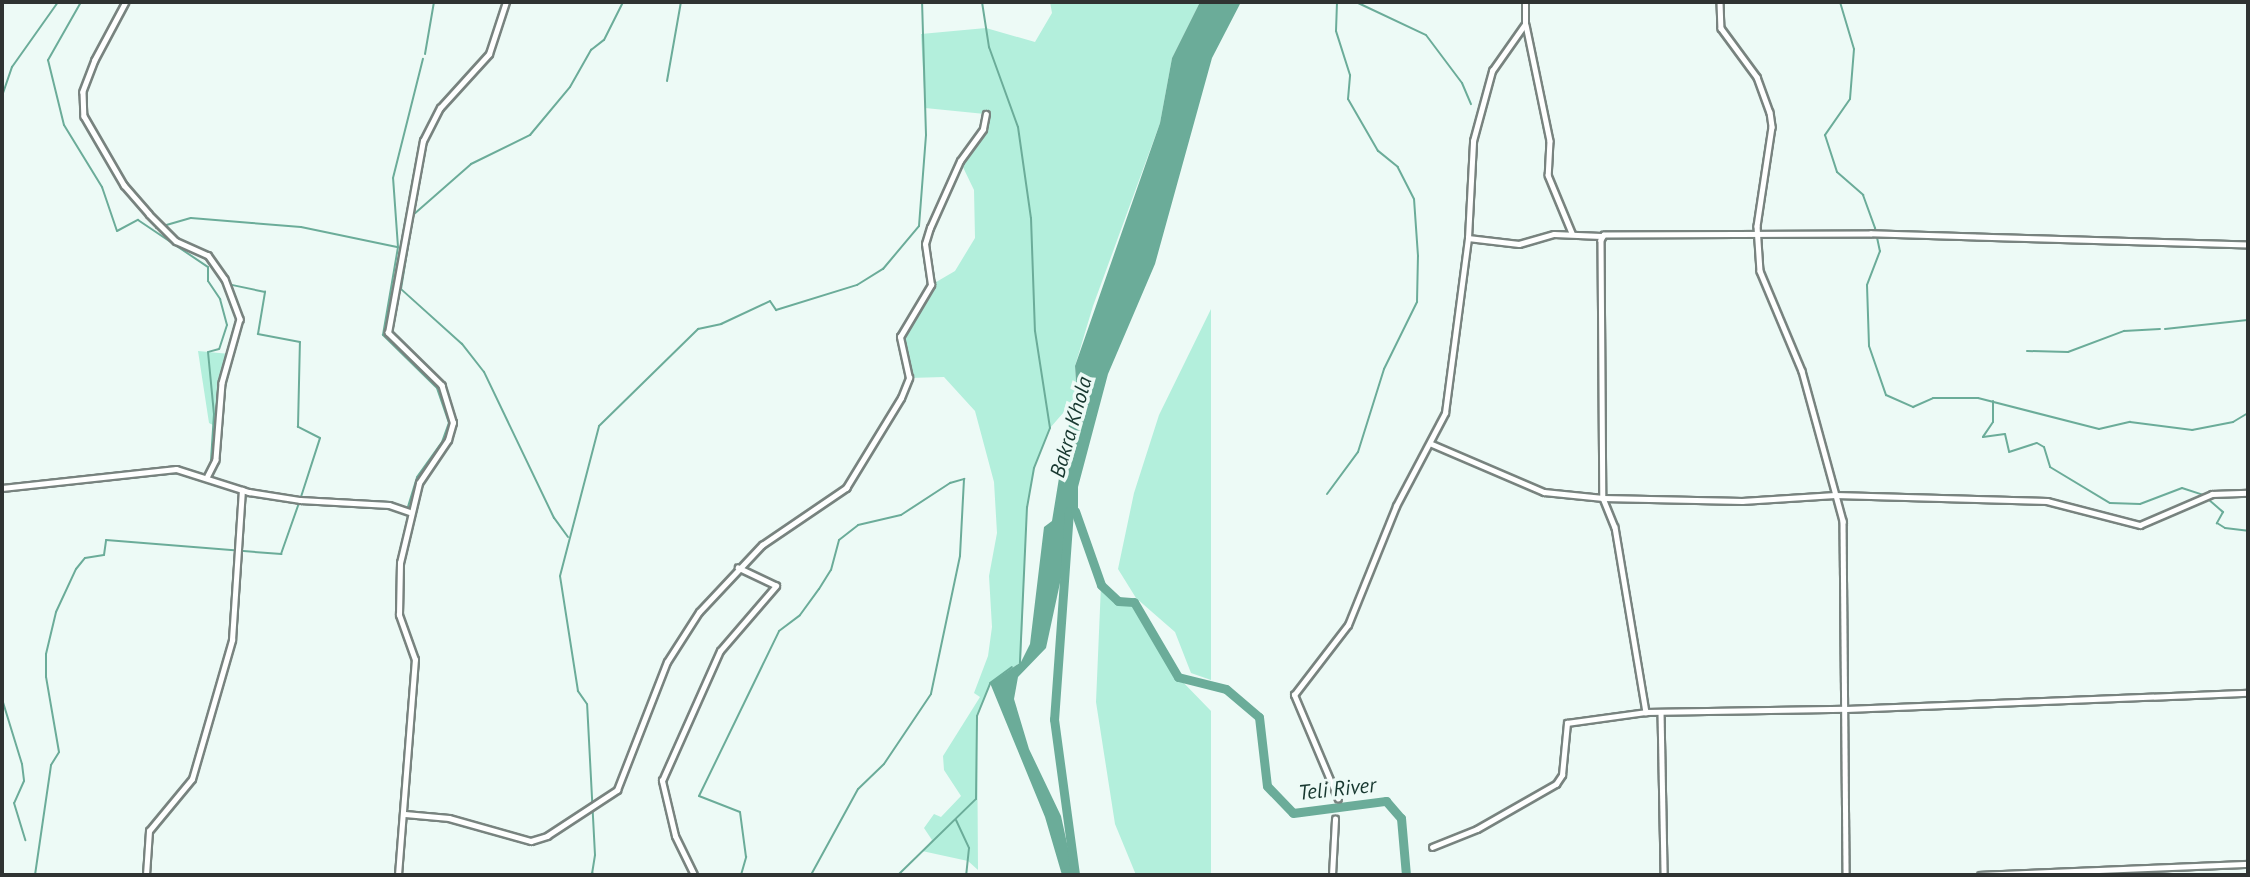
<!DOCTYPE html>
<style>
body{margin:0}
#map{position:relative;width:2250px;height:877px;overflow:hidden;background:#edfaf6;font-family:"PT Sans",sans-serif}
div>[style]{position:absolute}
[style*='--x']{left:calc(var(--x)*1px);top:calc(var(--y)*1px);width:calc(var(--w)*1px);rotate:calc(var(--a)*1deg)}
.green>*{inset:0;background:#b3efdc}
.water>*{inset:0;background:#6bac99}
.stream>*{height:2px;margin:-1px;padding:0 1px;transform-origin:1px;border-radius:1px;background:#6bac99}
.canal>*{height:5px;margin:-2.5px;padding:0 2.5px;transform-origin:2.5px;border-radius:2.5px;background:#6bac99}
.river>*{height:9px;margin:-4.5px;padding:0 4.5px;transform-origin:4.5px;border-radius:4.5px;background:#6bac99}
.roads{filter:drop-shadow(2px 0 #78837f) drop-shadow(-2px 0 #78837f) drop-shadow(0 2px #78837f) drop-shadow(0 -2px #78837f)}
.minor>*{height:4.5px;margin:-2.25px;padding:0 2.25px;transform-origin:2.25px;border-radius:2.25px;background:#fff}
span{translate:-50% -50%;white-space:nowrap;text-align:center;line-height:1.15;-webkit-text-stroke:7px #edfaf6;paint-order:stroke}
.water-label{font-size:21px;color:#17372f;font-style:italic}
.frame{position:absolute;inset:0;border:4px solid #2f3332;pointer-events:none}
</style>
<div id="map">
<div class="green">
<i style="clip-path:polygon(1050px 2px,1200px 2px,1172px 58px,1160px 123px,1093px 306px,1075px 366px,1077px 397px,1050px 428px,1034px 468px,1027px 507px,1021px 662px,990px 683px,977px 716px,978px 870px,968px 861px,922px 851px,932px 840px,924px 828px,934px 814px,941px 817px,961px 796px,944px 770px,943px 756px,980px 697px,974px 693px,988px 656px,992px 627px,989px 576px,997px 533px,994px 482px,975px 411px,944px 377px,909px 378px,900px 337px,931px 285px,955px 271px,975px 238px,974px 190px,960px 161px,983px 129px,985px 114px,925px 108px,921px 34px,986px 28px,1035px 42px,1052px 13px)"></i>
<i style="clip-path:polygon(1211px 309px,1211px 680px,1191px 673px,1175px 632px,1136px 598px,1118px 569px,1134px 493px,1159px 415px)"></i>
<i style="clip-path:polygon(198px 351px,230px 354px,222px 383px,219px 428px,209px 423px)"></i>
<i style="clip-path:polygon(1101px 585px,1118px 601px,1134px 602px,1178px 677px,1211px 711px,1211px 875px,1136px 875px,1115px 824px,1096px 702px)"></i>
</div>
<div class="water">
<i style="clip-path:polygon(1200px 2px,1241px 2px,1212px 58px,1155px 264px,1108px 374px,1078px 487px,1078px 521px,1069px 513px,1066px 555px,1046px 648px,1018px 677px,1014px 699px,1029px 749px,1061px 816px,1074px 875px,1062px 875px,1045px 817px,990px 683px,1021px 662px,1030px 644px,1044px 527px,1052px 521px,1066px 435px,1077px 397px,1075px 366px,1160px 123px,1172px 58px)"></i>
</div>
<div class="stream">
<i style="--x:81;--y:2;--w:67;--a:119.6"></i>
<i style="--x:48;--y:60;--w:67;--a:76.2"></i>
<i style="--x:64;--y:125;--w:73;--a:58.5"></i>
<i style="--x:102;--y:187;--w:46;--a:71.2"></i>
<i style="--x:117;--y:231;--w:24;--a:-28"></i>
<i style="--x:138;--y:220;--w:84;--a:33.9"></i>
<i style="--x:208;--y:267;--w:14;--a:90"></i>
<i style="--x:208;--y:281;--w:22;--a:56"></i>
<i style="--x:220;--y:299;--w:27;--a:75"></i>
<i style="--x:227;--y:325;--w:25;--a:108"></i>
<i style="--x:219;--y:349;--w:11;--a:165"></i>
<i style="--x:208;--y:352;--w:62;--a:84.5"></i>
<i style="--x:214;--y:414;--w:46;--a:93.7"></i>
<i style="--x:211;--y:460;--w:9;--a:54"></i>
<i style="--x:216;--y:467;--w:13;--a:117"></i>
<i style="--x:982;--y:2;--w:46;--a:81.2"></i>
<i style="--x:989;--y:47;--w:85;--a:70.1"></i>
<i style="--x:1018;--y:127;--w:92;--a:81.9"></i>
<i style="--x:1031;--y:218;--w:113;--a:88"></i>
<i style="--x:1035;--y:331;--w:98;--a:81.2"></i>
<i style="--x:1050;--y:428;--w:43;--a:111.8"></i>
<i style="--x:1034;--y:468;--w:40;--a:100"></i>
<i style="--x:1027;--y:507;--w:156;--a:92.6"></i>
<i style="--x:1356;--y:2;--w:77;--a:25.2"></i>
<i style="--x:1426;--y:35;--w:60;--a:53.1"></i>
<i style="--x:1462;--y:83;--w:23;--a:67"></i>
<i style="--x:1840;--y:2;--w:49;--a:73.4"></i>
<i style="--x:1854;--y:49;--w:50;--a:94.6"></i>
<i style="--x:1850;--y:99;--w:44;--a:124.8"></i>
<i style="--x:1825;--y:135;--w:39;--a:72"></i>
<i style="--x:1837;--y:172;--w:35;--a:41"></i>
<i style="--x:1863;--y:195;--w:35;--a:70"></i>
<i style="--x:1875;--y:228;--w:24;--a:78"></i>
<i style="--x:1880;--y:251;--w:36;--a:111"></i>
<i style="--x:1867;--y:285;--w:61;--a:88.1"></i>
<i style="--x:1869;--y:346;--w:52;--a:70.9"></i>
<i style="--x:1886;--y:395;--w:30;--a:24"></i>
<i style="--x:1913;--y:407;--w:22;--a:-24"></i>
<i style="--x:1933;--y:398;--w:45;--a:0"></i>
<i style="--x:1978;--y:398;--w:125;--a:14.4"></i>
<i style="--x:2099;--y:429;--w:32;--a:-13"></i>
<i style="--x:2130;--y:422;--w:63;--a:7.4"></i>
<i style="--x:2192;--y:430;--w:42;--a:-11"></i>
<i style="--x:2233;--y:422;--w:17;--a:-31"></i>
<i style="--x:425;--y:54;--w:53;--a:-80.2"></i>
<i style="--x:667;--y:81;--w:80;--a:-80"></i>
<i style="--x:2;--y:96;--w:31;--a:-71"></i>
<i style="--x:12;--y:67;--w:80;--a:-54.7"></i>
<i style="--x:156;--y:228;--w:36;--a:-16"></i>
<i style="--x:191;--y:218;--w:61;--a:4.7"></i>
<i style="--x:252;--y:223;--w:49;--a:4.7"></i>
<i style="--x:301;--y:227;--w:98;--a:11.8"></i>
<i style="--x:2165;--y:329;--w:83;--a:-6.2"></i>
<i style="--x:2027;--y:351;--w:41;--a:1.4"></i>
<i style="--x:2068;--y:352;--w:60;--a:-20.6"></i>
<i style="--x:2124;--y:331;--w:36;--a:-3"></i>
<i style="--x:1993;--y:401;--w:21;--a:90"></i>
<i style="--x:1993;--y:422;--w:18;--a:124"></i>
<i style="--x:1983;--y:437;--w:22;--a:-8"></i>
<i style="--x:2005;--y:434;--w:18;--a:77"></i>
<i style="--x:2009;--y:452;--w:29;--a:-18"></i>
<i style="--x:2037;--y:443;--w:8;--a:30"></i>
<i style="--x:2044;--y:447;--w:21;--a:73"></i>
<i style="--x:2050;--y:467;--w:70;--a:31"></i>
<i style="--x:2110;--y:503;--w:30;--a:2"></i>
<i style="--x:2140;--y:504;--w:45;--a:-20.9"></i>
<i style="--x:2182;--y:488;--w:23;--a:18"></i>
<i style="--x:108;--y:479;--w:74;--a:-4.6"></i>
<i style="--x:52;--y:485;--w:19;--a:-6"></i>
<i style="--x:2;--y:491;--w:27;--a:-8"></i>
<i style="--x:1327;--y:494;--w:52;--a:-53.6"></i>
<i style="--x:1358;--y:452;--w:87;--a:-72.6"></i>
<i style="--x:1384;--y:369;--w:75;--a:-63.8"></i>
<i style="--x:1417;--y:302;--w:46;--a:-88.8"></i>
<i style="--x:1418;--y:256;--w:57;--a:-94"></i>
<i style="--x:1414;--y:199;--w:36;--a:-117"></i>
<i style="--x:1398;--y:167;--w:26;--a:-141"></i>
<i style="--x:1378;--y:151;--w:60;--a:-120"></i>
<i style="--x:1348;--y:99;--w:24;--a:-85"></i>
<i style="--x:1350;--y:75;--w:46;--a:-107.7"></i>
<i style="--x:1336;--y:31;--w:29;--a:-88"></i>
<i style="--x:2208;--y:499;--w:20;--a:41"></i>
<i style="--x:2223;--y:512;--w:13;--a:119"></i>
<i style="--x:2217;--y:523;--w:9;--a:32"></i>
<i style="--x:2225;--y:528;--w:23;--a:7"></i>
<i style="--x:407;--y:510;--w:34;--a:-73"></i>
<i style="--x:417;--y:477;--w:43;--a:-54.5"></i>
<i style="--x:442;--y:442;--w:20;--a:-70"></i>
<i style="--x:449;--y:423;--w:37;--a:-109"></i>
<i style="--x:437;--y:388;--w:76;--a:-135.5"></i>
<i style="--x:383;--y:335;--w:89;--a:-80.3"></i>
<i style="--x:398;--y:247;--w:69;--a:-94.1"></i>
<i style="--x:393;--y:178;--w:123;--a:-75.9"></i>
<i style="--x:568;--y:537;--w:24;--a:-126"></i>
<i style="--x:554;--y:518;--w:162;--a:-115.6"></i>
<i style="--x:484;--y:372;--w:36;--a:-128"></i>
<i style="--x:462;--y:344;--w:82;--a:-138"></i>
<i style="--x:401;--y:289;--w:75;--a:-80.8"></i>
<i style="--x:413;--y:215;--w:77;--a:-41.3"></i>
<i style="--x:471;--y:164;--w:66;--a:-26.2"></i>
<i style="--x:530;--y:135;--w:62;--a:-50.2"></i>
<i style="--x:570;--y:87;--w:43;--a:-60.4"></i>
<i style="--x:591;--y:50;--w:16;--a:-38"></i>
<i style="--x:604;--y:40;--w:42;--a:-63.4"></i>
<i style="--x:2;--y:699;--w:68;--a:72.9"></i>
<i style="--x:22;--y:764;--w:17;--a:83"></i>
<i style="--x:24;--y:781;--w:24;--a:114"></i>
<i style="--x:14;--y:803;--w:39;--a:73"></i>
<i style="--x:956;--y:820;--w:31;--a:65"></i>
<i style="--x:969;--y:848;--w:27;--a:96"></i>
<i style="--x:592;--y:874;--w:19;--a:-81"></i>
<i style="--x:595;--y:855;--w:151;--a:-93"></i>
<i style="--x:587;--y:704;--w:16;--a:-125"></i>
<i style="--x:578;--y:691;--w:116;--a:-98.9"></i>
<i style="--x:560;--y:576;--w:155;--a:-75.4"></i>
<i style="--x:599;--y:426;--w:139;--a:-44.4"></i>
<i style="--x:698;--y:329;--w:24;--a:-12"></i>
<i style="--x:721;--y:324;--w:54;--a:-25.1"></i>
<i style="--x:770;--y:301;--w:11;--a:56"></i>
<i style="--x:776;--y:310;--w:85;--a:-17.2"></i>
<i style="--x:857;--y:285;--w:31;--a:-32"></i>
<i style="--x:883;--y:269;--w:56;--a:-50.1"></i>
<i style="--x:919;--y:226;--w:91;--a:-85.6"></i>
<i style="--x:926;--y:135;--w:133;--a:-91.7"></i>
<i style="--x:35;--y:875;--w:111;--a:-81.7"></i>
<i style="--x:51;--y:765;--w:15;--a:-58"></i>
<i style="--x:59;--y:752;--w:76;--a:-99.8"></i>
<i style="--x:46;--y:677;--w:23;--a:-90"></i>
<i style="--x:46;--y:654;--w:43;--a:-76.6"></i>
<i style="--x:56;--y:612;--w:47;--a:-65.1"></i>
<i style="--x:76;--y:569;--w:14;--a:-51"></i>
<i style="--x:85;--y:558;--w:19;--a:-9"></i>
<i style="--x:104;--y:555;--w:15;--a:-82"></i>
<i style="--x:106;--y:540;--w:176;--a:4.6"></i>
<i style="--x:281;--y:554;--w:57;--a:-70.6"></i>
<i style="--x:300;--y:500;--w:65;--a:-72.1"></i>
<i style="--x:320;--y:438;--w:25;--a:-153"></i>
<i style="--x:298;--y:427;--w:85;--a:-88.7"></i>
<i style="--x:300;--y:342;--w:43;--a:-169.2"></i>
<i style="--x:258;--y:334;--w:43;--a:-80.5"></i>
<i style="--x:265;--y:292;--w:33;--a:-168"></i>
<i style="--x:741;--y:875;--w:19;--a:-74"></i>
<i style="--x:746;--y:857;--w:45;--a:-97.6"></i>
<i style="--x:740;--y:812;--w:44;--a:-158.7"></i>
<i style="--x:699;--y:796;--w:183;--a:-64.1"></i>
<i style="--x:779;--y:631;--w:26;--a:-37"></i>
<i style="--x:800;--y:615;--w:32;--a:-54"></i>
<i style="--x:819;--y:589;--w:22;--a:-58"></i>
<i style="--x:831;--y:570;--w:31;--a:-75"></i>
<i style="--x:839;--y:540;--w:24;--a:-38"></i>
<i style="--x:858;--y:525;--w:44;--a:-13.1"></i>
<i style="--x:901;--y:515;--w:59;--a:-33.1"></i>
<i style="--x:950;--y:483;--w:15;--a:-16"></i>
<i style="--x:964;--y:479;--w:77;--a:93"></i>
<i style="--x:960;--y:556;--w:141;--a:101.9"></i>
<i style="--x:931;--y:694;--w:84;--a:123.9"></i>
<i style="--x:884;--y:764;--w:36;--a:136"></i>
<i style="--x:858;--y:789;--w:98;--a:118.7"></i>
<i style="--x:898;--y:875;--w:109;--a:-44.3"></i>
<i style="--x:976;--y:799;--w:83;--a:-89.3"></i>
<i style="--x:977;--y:716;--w:35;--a:-68"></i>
<i style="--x:990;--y:683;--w:27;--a:-36"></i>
</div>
<div class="canal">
<i style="--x:591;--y:875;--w:1;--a:-45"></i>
</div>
<div class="river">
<i style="--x:1069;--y:511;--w:209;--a:94.1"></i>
<i style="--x:1054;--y:719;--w:157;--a:82.3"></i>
<i style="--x:1075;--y:511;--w:78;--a:70.6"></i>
<i style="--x:1101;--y:585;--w:23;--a:43"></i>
<i style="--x:1118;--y:601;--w:16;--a:4"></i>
<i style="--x:1134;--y:602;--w:87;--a:59.6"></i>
<i style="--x:1178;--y:677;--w:49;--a:14"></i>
<i style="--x:1226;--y:689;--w:43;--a:40.3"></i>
<i style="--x:1259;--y:717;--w:69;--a:83.4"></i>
<i style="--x:1267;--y:786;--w:37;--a:46"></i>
<i style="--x:1293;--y:813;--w:94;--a:-7.4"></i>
<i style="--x:1386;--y:801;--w:23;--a:49"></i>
<i style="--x:1401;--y:818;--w:57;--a:85"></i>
</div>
<div class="roads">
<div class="minor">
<i style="--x:126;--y:2;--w:66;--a:118.1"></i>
<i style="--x:95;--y:60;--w:34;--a:111"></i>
<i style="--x:83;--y:92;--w:24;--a:88"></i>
<i style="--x:84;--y:116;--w:80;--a:59.9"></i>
<i style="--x:124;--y:185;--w:38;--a:49"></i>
<i style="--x:149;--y:214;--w:38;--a:45"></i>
<i style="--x:176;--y:241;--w:35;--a:24"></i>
<i style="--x:208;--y:255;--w:29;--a:55"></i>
<i style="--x:225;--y:279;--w:43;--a:69.4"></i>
<i style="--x:240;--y:319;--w:66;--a:105.7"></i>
<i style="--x:222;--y:383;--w:77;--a:94.5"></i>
<i style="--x:216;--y:460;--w:18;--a:117"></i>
<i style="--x:1720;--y:2;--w:26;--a:88"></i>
<i style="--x:1721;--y:28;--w:61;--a:53.7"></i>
<i style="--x:1757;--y:77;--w:37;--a:70"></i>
<i style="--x:1770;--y:112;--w:15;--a:82"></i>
<i style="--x:1772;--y:127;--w:100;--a:98.6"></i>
<i style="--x:1757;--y:226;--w:45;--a:86.2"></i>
<i style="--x:1760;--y:271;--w:108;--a:67.2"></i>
<i style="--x:1802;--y:371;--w:156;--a:74.7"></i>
<i style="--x:1843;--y:521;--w:354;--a:89.5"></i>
<i style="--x:1526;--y:25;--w:118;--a:78.3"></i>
<i style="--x:1550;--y:141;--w:34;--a:93"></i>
<i style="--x:1548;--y:175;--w:63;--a:67.5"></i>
<i style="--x:1468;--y:238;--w:51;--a:6.7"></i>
<i style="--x:1519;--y:244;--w:36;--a:-16"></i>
<i style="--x:1554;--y:234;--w:47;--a:2.4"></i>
<i style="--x:2248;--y:245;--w:377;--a:-178.3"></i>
<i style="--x:1871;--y:234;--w:267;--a:179.8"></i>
<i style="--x:1604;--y:235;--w:6;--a:121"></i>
<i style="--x:1601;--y:240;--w:258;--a:89.6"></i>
<i style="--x:1603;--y:498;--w:31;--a:68"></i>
<i style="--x:1615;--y:527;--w:188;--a:80.5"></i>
<i style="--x:1646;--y:712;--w:200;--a:-0.9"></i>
<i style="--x:1846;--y:709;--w:402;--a:-2.3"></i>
<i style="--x:1432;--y:444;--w:122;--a:23.2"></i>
<i style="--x:1544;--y:492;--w:59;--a:5.8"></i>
<i style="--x:1603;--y:498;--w:139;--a:1.2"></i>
<i style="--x:1742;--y:501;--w:93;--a:-3.7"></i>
<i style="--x:1835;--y:495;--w:212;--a:1.6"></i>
<i style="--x:2047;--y:501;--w:96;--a:14.5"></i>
<i style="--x:2140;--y:525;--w:78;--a:-23.3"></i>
<i style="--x:2212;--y:494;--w:36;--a:-2"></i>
<i style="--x:2;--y:488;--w:175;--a:-6.2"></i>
<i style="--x:176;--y:469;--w:77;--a:17.5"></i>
<i style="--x:249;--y:492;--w:52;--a:8.9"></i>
<i style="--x:300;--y:500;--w:89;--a:3.2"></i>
<i style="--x:389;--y:505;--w:21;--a:19"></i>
<i style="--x:1661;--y:712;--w:163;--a:88.9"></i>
<i style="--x:1338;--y:799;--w:113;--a:-112.9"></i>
<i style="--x:1294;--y:695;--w:88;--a:-52.4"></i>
<i style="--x:1348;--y:625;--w:128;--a:-68"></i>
<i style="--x:1396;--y:506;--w:105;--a:-62.2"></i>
<i style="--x:1445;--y:413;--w:177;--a:-82.5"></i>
<i style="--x:1468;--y:238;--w:97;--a:-87"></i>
<i style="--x:1473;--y:141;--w:73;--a:-74.8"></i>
<i style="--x:1492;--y:71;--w:57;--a:-54.9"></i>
<i style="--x:1525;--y:24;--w:22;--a:-90"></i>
<i style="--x:405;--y:814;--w:44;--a:5.2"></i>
<i style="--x:449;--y:818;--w:85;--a:15.7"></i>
<i style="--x:531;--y:841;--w:17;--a:-17"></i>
<i style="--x:547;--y:836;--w:84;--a:-33.3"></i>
<i style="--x:617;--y:790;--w:137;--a:-68.7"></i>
<i style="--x:667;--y:662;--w:59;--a:-57.4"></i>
<i style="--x:699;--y:612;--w:92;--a:-46.8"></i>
<i style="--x:762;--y:545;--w:102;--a:-34.2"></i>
<i style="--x:846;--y:488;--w:105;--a:-58.6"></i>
<i style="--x:901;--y:398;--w:22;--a:-68"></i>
<i style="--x:909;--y:378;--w:42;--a:-102.4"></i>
<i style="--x:900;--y:337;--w:61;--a:-59.2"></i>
<i style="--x:931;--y:285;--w:41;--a:-98.3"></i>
<i style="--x:925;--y:244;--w:17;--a:-73"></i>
<i style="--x:930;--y:228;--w:73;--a:-65.9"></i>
<i style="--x:960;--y:161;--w:39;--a:-54"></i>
<i style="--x:983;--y:129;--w:15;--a:-79"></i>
<i style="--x:1432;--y:847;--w:48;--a:-21.8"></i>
<i style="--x:1477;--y:829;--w:91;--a:-29.7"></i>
<i style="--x:1556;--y:784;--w:11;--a:-56"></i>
<i style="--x:1562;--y:775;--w:52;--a:-84.5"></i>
<i style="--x:1567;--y:723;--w:80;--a:-7.9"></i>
<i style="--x:146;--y:875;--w:44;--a:-86.1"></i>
<i style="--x:149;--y:831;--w:67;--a:-50.4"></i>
<i style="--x:192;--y:779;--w:145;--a:-73.9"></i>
<i style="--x:232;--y:640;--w:150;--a:-86.2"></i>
<i style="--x:398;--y:875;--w:216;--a:-85.5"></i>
<i style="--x:415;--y:660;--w:48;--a:-109.6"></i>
<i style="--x:399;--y:615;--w:52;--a:-88.9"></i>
<i style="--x:400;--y:563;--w:82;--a:-76.6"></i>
<i style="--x:419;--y:483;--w:52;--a:-56"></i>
<i style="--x:448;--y:440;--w:18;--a:-74"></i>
<i style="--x:453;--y:423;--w:39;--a:-107"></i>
<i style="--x:442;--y:386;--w:76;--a:-135.5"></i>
<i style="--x:388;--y:333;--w:195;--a:-79.7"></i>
<i style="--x:423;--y:141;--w:37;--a:-63"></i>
<i style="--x:440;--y:108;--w:73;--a:-47.8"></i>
<i style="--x:489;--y:54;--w:55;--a:-71.9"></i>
<i style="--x:694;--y:875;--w:43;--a:-116"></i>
<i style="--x:675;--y:836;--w:57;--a:-103.3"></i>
<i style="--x:662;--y:781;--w:142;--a:-66"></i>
<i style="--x:720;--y:651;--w:86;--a:-49.3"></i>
<i style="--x:776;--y:586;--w:42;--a:-154.7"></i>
<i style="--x:1332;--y:875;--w:56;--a:-86.9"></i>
<i style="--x:1980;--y:875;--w:268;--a:-2.4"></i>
</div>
</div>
<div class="water-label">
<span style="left:1071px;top:427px;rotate:-74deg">Bakra Khola</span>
<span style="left:1337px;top:789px;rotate:-6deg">Teli River</span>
</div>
<div class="frame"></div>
</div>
